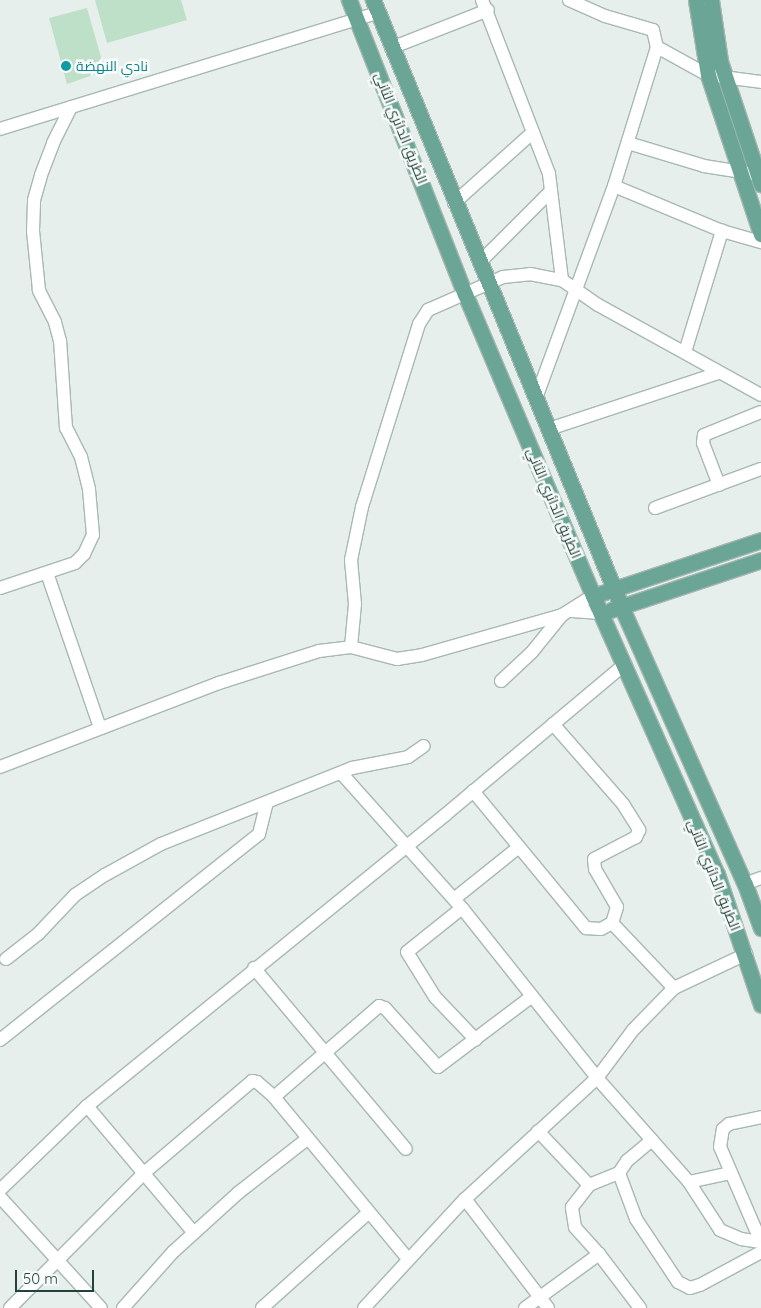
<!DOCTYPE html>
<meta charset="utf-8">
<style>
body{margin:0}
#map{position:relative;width:761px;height:1308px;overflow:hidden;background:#e6efeb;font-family:Quicksand,Cairo,sans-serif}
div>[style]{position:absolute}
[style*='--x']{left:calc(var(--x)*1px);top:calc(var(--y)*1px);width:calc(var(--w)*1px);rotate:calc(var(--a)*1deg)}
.green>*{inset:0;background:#bfe0c8}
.roads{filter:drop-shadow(1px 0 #a8b8b2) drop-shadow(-1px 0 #a8b8b2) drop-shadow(0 1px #a8b8b2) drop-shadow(0 -1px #a8b8b2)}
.street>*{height:12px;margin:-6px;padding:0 6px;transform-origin:6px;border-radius:6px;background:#fff}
.primary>*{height:15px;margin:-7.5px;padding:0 7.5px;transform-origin:7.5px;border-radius:7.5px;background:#6aa596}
.dots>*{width:14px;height:14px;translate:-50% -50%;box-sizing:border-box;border:2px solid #f7fbf9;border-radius:50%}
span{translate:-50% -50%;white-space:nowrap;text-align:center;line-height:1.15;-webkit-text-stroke:5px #f7fbf9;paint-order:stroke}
.culture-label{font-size:14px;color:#0d838f}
.left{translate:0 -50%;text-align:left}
.street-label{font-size:14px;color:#24423a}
.scale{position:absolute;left:15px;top:1270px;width:79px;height:22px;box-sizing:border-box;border:2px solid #24423a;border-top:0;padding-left:6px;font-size:15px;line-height:18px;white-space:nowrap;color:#24423a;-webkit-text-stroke:4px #f7fbf9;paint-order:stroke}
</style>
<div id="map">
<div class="green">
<i style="clip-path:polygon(95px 0,181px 0,187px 20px,107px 43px)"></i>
<i style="clip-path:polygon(87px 8px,105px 71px,67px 84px,49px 18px)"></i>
</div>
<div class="roads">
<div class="street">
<i style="--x:482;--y:0;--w:186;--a:68.9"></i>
<i style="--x:549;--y:174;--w:107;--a:83"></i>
<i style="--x:569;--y:0;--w:39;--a:24"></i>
<i style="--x:605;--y:16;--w:50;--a:16.3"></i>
<i style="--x:653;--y:30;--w:17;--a:77"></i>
<i style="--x:391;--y:48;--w:104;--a:-21.4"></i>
<i style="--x:0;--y:129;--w:394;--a:-17.1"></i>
<i style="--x:628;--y:143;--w:79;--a:16.8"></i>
<i style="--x:704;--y:166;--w:58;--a:9"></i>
<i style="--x:614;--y:186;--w:117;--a:22.6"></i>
<i style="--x:722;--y:231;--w:41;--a:15.8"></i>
<i style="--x:454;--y:203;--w:106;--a:-41.9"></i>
<i style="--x:480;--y:262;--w:100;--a:-45"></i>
<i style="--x:685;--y:352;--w:127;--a:-73"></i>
<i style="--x:536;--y:398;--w:226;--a:-69.8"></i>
<i style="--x:614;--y:186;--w:145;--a:-72.8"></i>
<i style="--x:657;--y:47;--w:58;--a:28.8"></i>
<i style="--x:708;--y:75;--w:53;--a:7.5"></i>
<i style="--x:549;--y:429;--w:178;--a:-18.3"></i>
<i style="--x:719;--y:485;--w:45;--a:-110.9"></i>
<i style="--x:703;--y:443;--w:8;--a:-83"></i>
<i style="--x:704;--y:435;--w:61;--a:-22"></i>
<i style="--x:655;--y:508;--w:113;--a:-20.2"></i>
<i style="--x:47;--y:573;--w:164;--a:71.1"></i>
<i style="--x:0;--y:588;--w:79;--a:-18.4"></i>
<i style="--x:75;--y:563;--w:13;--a:-45"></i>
<i style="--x:84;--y:554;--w:21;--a:-65"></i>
<i style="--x:93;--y:535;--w:46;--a:-95"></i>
<i style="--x:89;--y:489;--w:33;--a:-104"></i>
<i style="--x:81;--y:457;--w:33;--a:-117"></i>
<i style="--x:66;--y:428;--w:87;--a:-93.9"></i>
<i style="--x:60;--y:341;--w:20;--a:-105"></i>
<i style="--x:55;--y:322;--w:36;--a:-117"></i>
<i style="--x:39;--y:290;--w:59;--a:-95.8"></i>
<i style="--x:33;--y:231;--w:31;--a:-88"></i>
<i style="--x:34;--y:200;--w:26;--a:-74"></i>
<i style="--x:41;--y:175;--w:34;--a:-69"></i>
<i style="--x:53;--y:143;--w:40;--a:-63.4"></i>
<i style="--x:572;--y:611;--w:28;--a:4"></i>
<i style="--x:351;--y:647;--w:43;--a:-84.7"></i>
<i style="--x:355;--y:604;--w:44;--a:-95.2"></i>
<i style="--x:351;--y:560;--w:54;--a:-78.3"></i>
<i style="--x:362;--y:507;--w:192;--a:-72.7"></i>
<i style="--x:419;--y:324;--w:17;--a:-57"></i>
<i style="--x:428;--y:310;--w:82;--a:-23.7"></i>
<i style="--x:503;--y:277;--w:27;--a:-6"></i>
<i style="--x:530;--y:274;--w:33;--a:11"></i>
<i style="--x:562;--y:280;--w:44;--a:34.8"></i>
<i style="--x:598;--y:305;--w:186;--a:28.9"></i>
<i style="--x:501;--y:681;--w:42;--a:-43.1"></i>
<i style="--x:532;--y:652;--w:48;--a:-51"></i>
<i style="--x:553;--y:724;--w:106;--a:48.8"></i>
<i style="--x:623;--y:804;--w:31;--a:58"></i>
<i style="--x:639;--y:830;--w:8;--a:113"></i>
<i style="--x:636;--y:837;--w:47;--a:152.4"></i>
<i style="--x:594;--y:859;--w:10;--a:84"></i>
<i style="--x:595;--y:869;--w:44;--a:59.9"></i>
<i style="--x:617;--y:907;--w:17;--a:107"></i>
<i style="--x:0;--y:767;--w:235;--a:-21"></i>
<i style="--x:219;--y:683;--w:105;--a:-17.7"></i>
<i style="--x:319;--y:651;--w:32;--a:-7"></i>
<i style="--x:351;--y:647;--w:48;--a:14.6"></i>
<i style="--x:397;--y:659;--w:25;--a:-9"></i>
<i style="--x:422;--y:655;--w:146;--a:-15.9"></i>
<i style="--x:562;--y:615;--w:36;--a:-32"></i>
<i style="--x:342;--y:774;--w:180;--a:48.2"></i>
<i style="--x:462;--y:908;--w:217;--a:51.5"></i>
<i style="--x:597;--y:1078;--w:139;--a:48.5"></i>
<i style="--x:689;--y:1182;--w:57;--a:57.1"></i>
<i style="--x:720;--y:1230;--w:23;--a:23"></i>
<i style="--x:741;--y:1239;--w:20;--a:9"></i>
<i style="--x:473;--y:791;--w:178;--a:50.5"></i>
<i style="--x:586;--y:928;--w:15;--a:4"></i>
<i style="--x:601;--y:929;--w:13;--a:-29"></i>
<i style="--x:612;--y:923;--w:90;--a:46.4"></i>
<i style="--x:745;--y:884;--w:17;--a:-21"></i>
<i style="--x:454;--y:899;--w:83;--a:-38.7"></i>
<i style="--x:462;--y:908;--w:70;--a:141.3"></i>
<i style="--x:407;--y:952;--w:53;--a:58.1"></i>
<i style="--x:435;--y:997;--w:59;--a:46.4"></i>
<i style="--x:6;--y:959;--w:41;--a:-38"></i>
<i style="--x:38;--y:934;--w:54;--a:-46.5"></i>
<i style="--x:75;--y:895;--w:36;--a:-34"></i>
<i style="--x:105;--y:875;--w:64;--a:-29"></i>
<i style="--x:161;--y:844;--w:206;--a:-21.7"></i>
<i style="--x:352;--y:768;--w:57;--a:-11.1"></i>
<i style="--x:408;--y:757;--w:19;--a:-35"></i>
<i style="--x:254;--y:968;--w:236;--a:50"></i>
<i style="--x:0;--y:1040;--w:331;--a:-38.5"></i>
<i style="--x:259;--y:834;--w:32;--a:-76"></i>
<i style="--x:274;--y:1097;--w:139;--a:-40.9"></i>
<i style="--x:379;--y:1006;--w:6;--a:18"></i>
<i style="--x:385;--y:1008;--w:79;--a:48.1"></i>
<i style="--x:438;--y:1067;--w:116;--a:-37"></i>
<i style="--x:87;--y:1106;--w:166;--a:49.9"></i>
<i style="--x:538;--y:1131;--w:74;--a:46.6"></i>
<i style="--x:652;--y:1140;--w:33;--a:140"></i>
<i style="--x:627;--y:1161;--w:14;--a:124"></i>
<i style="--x:619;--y:1173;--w:49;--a:69.7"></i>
<i style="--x:636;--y:1219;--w:76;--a:56.3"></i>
<i style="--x:678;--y:1282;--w:13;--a:27"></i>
<i style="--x:690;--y:1288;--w:10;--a:-17"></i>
<i style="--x:700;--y:1285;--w:69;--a:-28.4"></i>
<i style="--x:689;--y:1182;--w:43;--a:-12.1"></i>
<i style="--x:0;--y:1190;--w:121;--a:-44"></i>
<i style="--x:87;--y:1106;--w:461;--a:-39.1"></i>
<i style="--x:445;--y:815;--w:235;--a:-40"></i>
<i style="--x:0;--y:1197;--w:150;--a:47.7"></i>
<i style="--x:465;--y:1199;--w:137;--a:52.7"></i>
<i style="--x:761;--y:1242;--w:103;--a:-113.3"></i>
<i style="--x:720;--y:1147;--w:18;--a:-81"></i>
<i style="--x:723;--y:1129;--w:8;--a:-40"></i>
<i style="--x:729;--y:1124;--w:33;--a:-12"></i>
<i style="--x:599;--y:1254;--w:36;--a:-132"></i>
<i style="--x:575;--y:1227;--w:20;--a:-99"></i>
<i style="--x:572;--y:1207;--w:28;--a:-52"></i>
<i style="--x:589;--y:1185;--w:32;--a:-22"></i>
<i style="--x:10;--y:1308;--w:190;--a:-45.2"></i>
<i style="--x:144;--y:1173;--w:142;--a:-40.4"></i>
<i style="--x:252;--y:1081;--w:5;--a:11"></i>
<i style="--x:257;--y:1082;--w:23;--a:41"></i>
<i style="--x:274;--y:1097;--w:209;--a:50.4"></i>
<i style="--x:123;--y:1308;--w:75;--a:-48.2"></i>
<i style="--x:173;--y:1252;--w:88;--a:-42.2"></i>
<i style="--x:238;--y:1193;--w:88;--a:-38"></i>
<i style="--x:262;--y:1308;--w:142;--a:-41.9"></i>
<i style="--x:364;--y:1308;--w:149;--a:-47.2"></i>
<i style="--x:465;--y:1199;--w:179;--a:-42.5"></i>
<i style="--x:597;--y:1078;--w:60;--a:-53.1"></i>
<i style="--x:633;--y:1030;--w:59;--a:-45.7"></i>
<i style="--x:674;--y:988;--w:80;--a:-25.3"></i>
<i style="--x:525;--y:1308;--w:92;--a:-36.1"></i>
<i style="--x:599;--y:1254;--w:68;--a:52.8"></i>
</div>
<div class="primary">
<i style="--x:349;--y:0;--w:316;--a:68.5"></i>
<i style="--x:465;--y:294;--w:338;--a:67"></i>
<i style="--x:597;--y:605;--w:295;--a:66"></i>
<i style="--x:717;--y:874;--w:138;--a:71.4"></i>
<i style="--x:373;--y:0;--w:655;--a:67.74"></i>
<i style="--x:621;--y:606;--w:304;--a:66"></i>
<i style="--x:745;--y:884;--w:47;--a:70"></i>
<i style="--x:696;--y:0;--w:76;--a:80.9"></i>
<i style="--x:708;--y:75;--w:168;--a:71.6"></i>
<i style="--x:711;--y:0;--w:62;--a:81.6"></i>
<i style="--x:720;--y:61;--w:130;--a:71.6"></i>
<i style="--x:593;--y:596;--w:177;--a:-18.4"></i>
<i style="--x:611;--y:610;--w:158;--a:-18.4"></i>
</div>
</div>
<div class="dots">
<i style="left:66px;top:66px;background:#0f9aa8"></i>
</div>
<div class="culture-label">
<span class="left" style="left:76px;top:66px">نادي النهضة</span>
</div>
<div class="street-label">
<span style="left:401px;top:128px;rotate:68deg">الطريق الدائري الثاني</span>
<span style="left:554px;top:503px;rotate:67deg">الطريق الدائري الثاني</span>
<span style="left:714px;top:875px;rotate:68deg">الطريق الدائري الثاني</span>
</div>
<div class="scale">50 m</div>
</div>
